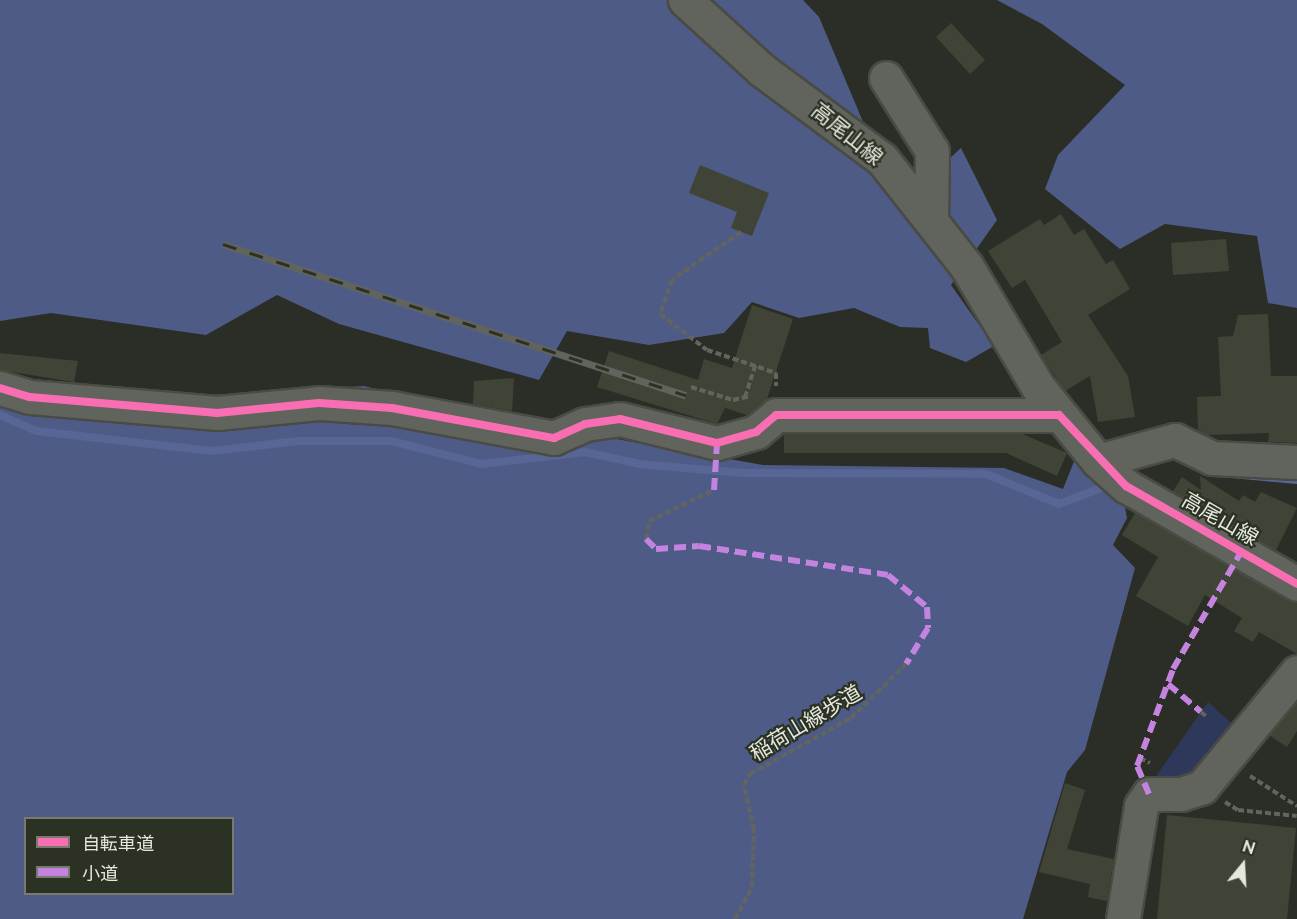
<!DOCTYPE html>
<meta charset="utf-8">
<style>
body{margin:0}
#map{position:relative;width:1297px;height:919px;overflow:hidden;background:#2b2e26;font-family:Raleway,"Noto Sans JP",sans-serif}
div>[style]{position:absolute}
[style*='--x']{left:calc(var(--x)*1px);top:calc(var(--y)*1px);width:calc(var(--w)*1px);rotate:calc(var(--a)*1deg)}
.green>*{inset:0;background:#2e385b}
.forest>*{inset:0;background:#4e5b87}
.stream>*{height:8px;margin:-4px;padding:0 4px;transform-origin:4px;border-radius:4px;background:#586695}
.building>*{inset:0;background:#3f4436}
.path>*{height:4px;margin-top:-2px;transform-origin:0;background:repeating-linear-gradient(90deg,#62655e 0 6px,transparent 0 9px)}
.roads{filter:drop-shadow(2px 0 #494b44) drop-shadow(-2px 0 #494b44) drop-shadow(0 2px #494b44) drop-shadow(0 -2px #494b44)}
.minor>*{height:33px;margin:-16.5px;padding:0 16.5px;transform-origin:16.5px;border-radius:16.5px;background:#61645c}
.rail>*{height:7px;margin-top:-3.5px;transform-origin:0;background:repeating-linear-gradient(90deg,#2c3223 0 14px,#61645c 0 28px);box-sizing:border-box;border-block:2px solid #61645c}
.quiet>*{height:6px;margin-top:-3px;transform-origin:0;background:repeating-linear-gradient(90deg,#c483df 0 12px,transparent 0 18px)}
.cycleway>*{height:8px;margin:-4px;padding:0 4px;transform-origin:4px;border-radius:4px;background:#f96db3}
span{translate:-50% -50%;white-space:nowrap;text-align:center;line-height:1.15;-webkit-text-stroke:4.5px #2c3223;paint-order:stroke}
.street-label{font-size:21px;color:#e4e8de}
.legend{position:absolute;left:24px;top:817px;width:210px;height:78px;box-sizing:border-box;background:#2c3223;border:2px solid #767b6e;margin:0;padding:8px 10px;list-style:none;font-size:18px;color:#e4e8de}
.legend li{display:flex;align-items:center;gap:12px;height:30px}
.legend b{width:30px;border:2px solid #767b6e}
.north{position:absolute;left:1213px;top:835px;width:60px;height:60px;-webkit-text-stroke:4px #2c3223;paint-order:stroke;rotate:18deg;font-size:16px;font-weight:700;line-height:24px;text-align:center;color:#e4e8de}
.north::after{content:'';display:block;margin:auto;width:21px;height:27px;background:#e4e8de;clip-path:polygon(50% 0,100% 100%,50% 72%,0 100%)}
</style>
<div id="map">
<div class="green">
<i style="clip-path:polygon(1208px 702px,1240px 731px,1197px 780px,1154px 779px)"></i>
</div>
<div class="forest">
<i style="clip-path:polygon(0 0,803px 0,819px 17px,874px 148px,915px 190px,961px 148px,997px 220px,951px 285px,994px 346px,966px 362px,930px 348px,928px 328px,900px 327px,854px 308px,799px 318px,752px 302px,724px 333px,649px 345px,567px 331px,539px 380px,339px 324px,277px 295px,206px 335px,51px 313px,0 321px)"></i>
<i style="clip-path:polygon(997px 0,1297px 0,1297px 308px,1268px 303px,1257px 236px,1165px 224px,1120px 249px,1045px 189px,1058px 155px,1125px 85px,1042px 24px)"></i>
<i style="clip-path:polygon(evenodd,364px 386px,459px 411px,763px 465px,1004px 468px,1063px 489px,1075px 459px,1123px 497px,1127px 518px,1113px 545px,1135px 568px,1085px 750px,1067px 772px,1023px 919px,0 919px,0 390px,191px 396px,364px 386px,26px 818px,232px 818px,232px 894px,26px 894px,26px 818px)"></i>
</div>
<div class="stream">
<i style="--x:0;--y:415;--w:39;--a:24"></i>
<i style="--x:36;--y:431;--w:177;--a:6.5"></i>
<i style="--x:212;--y:451;--w:87;--a:-6.6"></i>
<i style="--x:298;--y:441;--w:93;--a:0"></i>
<i style="--x:391;--y:441;--w:94;--a:14.2"></i>
<i style="--x:482;--y:464;--w:104;--a:-6.6"></i>
<i style="--x:585;--y:452;--w:56;--a:12.3"></i>
<i style="--x:640;--y:464;--w:103;--a:5"></i>
<i style="--x:743;--y:473;--w:243;--a:0.2"></i>
<i style="--x:986;--y:474;--w:79;--a:22.3"></i>
<i style="--x:1059;--y:504;--w:57;--a:-20.7"></i>
<i style="--x:1232;--y:474;--w:65;--a:5.3"></i>
</div>
<div class="building">
<i style="clip-path:polygon(951px 23px,985px 60px,970px 74px,936px 37px)"></i>
<i style="clip-path:polygon(700px 165px,769px 193px,752px 236px,731px 228px,737px 212px,689px 193px)"></i>
<i style="clip-path:polygon(1061px 214px,1074px 235px,1084px 229px,1106px 264px,1113px 260px,1130px 289px,1088px 315px,1128px 376px,1135px 417px,1098px 422px,1090px 376px,1065px 391px,1041px 355px,1062px 342px,1025px 280px,1012px 288px,988px 251px,1040px 219px,1044px 225px)"></i>
<i style="clip-path:polygon(1226px 239px,1229px 271px,1173px 275px,1171px 243px)"></i>
<i style="clip-path:polygon(752px 305px,793px 319px,767px 399px,747px 415px,725px 408px,717px 424px,597px 387px,609px 351px,698px 380px,704px 359px,732px 368px)"></i>
<i style="clip-path:polygon(1268px 314px,1271px 376px,1297px 376px,1297px 443px,1268px 442px,1269px 433px,1208px 435px,1198px 430px,1197px 397px,1221px 396px,1218px 337px,1233px 336px,1238px 315px)"></i>
<i style="clip-path:polygon(0 353px,78px 361px,74px 382px,0 370px)"></i>
<i style="clip-path:polygon(514px 378px,512px 411px,473px 404px,474px 381px)"></i>
<i style="clip-path:polygon(784px 434px,1022px 434px,1067px 453px,1057px 476px,1006px 453px,784px 453px)"></i>
<i style="clip-path:polygon(1200px 476px,1239px 501px,1243px 495px,1255px 502px,1261px 492px,1297px 508px,1276px 550px,1173px 491px,1182px 477px,1201px 490px)"></i>
<i style="clip-path:polygon(1135px 513px,1297px 603px,1297px 654px,1259px 632px,1253px 642px,1234px 631px,1242px 618px,1205px 595px,1188px 626px,1136px 596px,1158px 557px,1122px 535px)"></i>
<i style="clip-path:polygon(1297px 701px,1297px 731px,1287px 747px,1269px 735px)"></i>
<i style="clip-path:polygon(1065px 783px,1085px 790px,1067px 849px,1114px 859px,1107px 901px,1088px 897px,1090px 884px,1039px 872px)"></i>
<i style="clip-path:polygon(1167px 815px,1296px 828px,1287px 919px,1157px 919px)"></i>
</div>
<div class="path">
<i style="--x:741;--y:232;--w:84;--a:145.2"></i>
<i style="--x:672;--y:280;--w:36;--a:109"></i>
<i style="--x:660;--y:314;--w:59;--a:37.5"></i>
<i style="--x:707;--y:350;--w:73;--a:18.4"></i>
<i style="--x:776;--y:373;--w:13;--a:90"></i>
<i style="--x:691;--y:387;--w:44;--a:17.2"></i>
<i style="--x:733;--y:400;--w:18;--a:-13"></i>
<i style="--x:745;--y:397;--w:33;--a:-72"></i>
<i style="--x:646;--y:539;--w:18;--a:-81"></i>
<i style="--x:649;--y:521;--w:72;--a:-25.5"></i>
<i style="--x:1201;--y:712;--w:6;--a:39"></i>
<i style="--x:1140;--y:758;--w:11;--a:27"></i>
<i style="--x:1250;--y:776;--w:56;--a:32.6"></i>
<i style="--x:1225;--y:802;--w:15;--a:32"></i>
<i style="--x:1238;--y:810;--w:59;--a:5.8"></i>
<i style="--x:735;--y:919;--w:36;--a:-62"></i>
<i style="--x:752;--y:887;--w:57;--a:-88"></i>
<i style="--x:754;--y:830;--w:46;--a:-102.5"></i>
<i style="--x:744;--y:785;--w:13;--a:-61"></i>
<i style="--x:750;--y:774;--w:115;--a:-29"></i>
<i style="--x:851;--y:718;--w:77;--a:-44.5"></i>
</div>
<div class="roads">
<div class="minor">
<i style="--x:685;--y:0;--w:104;--a:42.3"></i>
<i style="--x:762;--y:70;--w:149;--a:36.6"></i>
<i style="--x:882;--y:159;--w:137;--a:51.8"></i>
<i style="--x:967;--y:267;--w:139;--a:59.4"></i>
<i style="--x:1038;--y:387;--w:95;--a:51"></i>
<i style="--x:1098;--y:461;--w:38;--a:42"></i>
<i style="--x:1126;--y:486;--w:197;--a:29.8"></i>
<i style="--x:886;--y:78;--w:86;--a:57.8"></i>
<i style="--x:932;--y:151;--w:70;--a:90.8"></i>
<i style="--x:0;--y:388;--w:31;--a:17"></i>
<i style="--x:30;--y:397;--w:188;--a:4.9"></i>
<i style="--x:217;--y:413;--w:102;--a:-5.6"></i>
<i style="--x:319;--y:403;--w:73;--a:3.9"></i>
<i style="--x:392;--y:408;--w:165;--a:10.5"></i>
<i style="--x:554;--y:438;--w:34;--a:-24"></i>
<i style="--x:585;--y:424;--w:35;--a:-8"></i>
<i style="--x:620;--y:419;--w:100;--a:13.9"></i>
<i style="--x:717;--y:443;--w:41;--a:-15.8"></i>
<i style="--x:756;--y:432;--w:26;--a:-40"></i>
<i style="--x:776;--y:415;--w:283;--a:0"></i>
<i style="--x:1098;--y:461;--w:80;--a:-15.3"></i>
<i style="--x:1175;--y:440;--w:41;--a:25.9"></i>
<i style="--x:1212;--y:458;--w:85;--a:2.7"></i>
<i style="--x:1123;--y:919;--w:114;--a:-80.9"></i>
<i style="--x:1141;--y:806;--w:14;--a:-56"></i>
<i style="--x:1149;--y:794;--w:32;--a:0"></i>
<i style="--x:1181;--y:794;--w:22;--a:-18"></i>
<i style="--x:1202;--y:787;--w:149;--a:-50.4"></i>
</div>
</div>
<div class="rail">
<i style="--x:223;--y:244;--w:487;--a:18.1"></i>
</div>
<div class="quiet">
<i style="--x:714;--y:490;--w:47;--a:-86.3"></i>
<i style="--x:646;--y:539;--w:14;--a:45"></i>
<i style="--x:656;--y:549;--w:43;--a:-4"></i>
<i style="--x:699;--y:546;--w:191;--a:8.7"></i>
<i style="--x:888;--y:575;--w:50;--a:39.4"></i>
<i style="--x:927;--y:607;--w:21;--a:87"></i>
<i style="--x:928;--y:628;--w:42;--a:121.4"></i>
<i style="--x:1168;--y:684;--w:43;--a:40.3"></i>
<i style="--x:1149;--y:794;--w:30;--a:-113"></i>
<i style="--x:1137;--y:766;--w:103;--a:-69.6"></i>
<i style="--x:1173;--y:669;--w:135;--a:-59.8"></i>
</div>
<div class="cycleway">
<i style="--x:0;--y:388;--w:31;--a:17"></i>
<i style="--x:30;--y:397;--w:188;--a:4.9"></i>
<i style="--x:217;--y:413;--w:102;--a:-5.6"></i>
<i style="--x:319;--y:403;--w:73;--a:3.9"></i>
<i style="--x:392;--y:408;--w:165;--a:10.5"></i>
<i style="--x:554;--y:438;--w:34;--a:-24"></i>
<i style="--x:585;--y:424;--w:35;--a:-8"></i>
<i style="--x:620;--y:419;--w:100;--a:13.9"></i>
<i style="--x:717;--y:443;--w:41;--a:-15.8"></i>
<i style="--x:756;--y:432;--w:26;--a:-40"></i>
<i style="--x:776;--y:415;--w:283;--a:0"></i>
<i style="--x:1059;--y:415;--w:98;--a:46.7"></i>
<i style="--x:1126;--y:486;--w:197;--a:29.8"></i>
</div>
<div class="street-label">
<span style="left:847px;top:134px;rotate:39deg">高尾山線</span>
<span style="left:1220px;top:519px;rotate:30deg">高尾山線</span>
<span style="left:806px;top:723px;rotate:-31deg">稲荷山線歩道</span>
</div>
<ul class="legend">
<li><b style="height:8px;background:#f96db3"></b>自転車道</li>
<li><b style="height:8px;background:#c483df"></b>小道</li>
</ul>
<div class="north">N</div>
</div>
